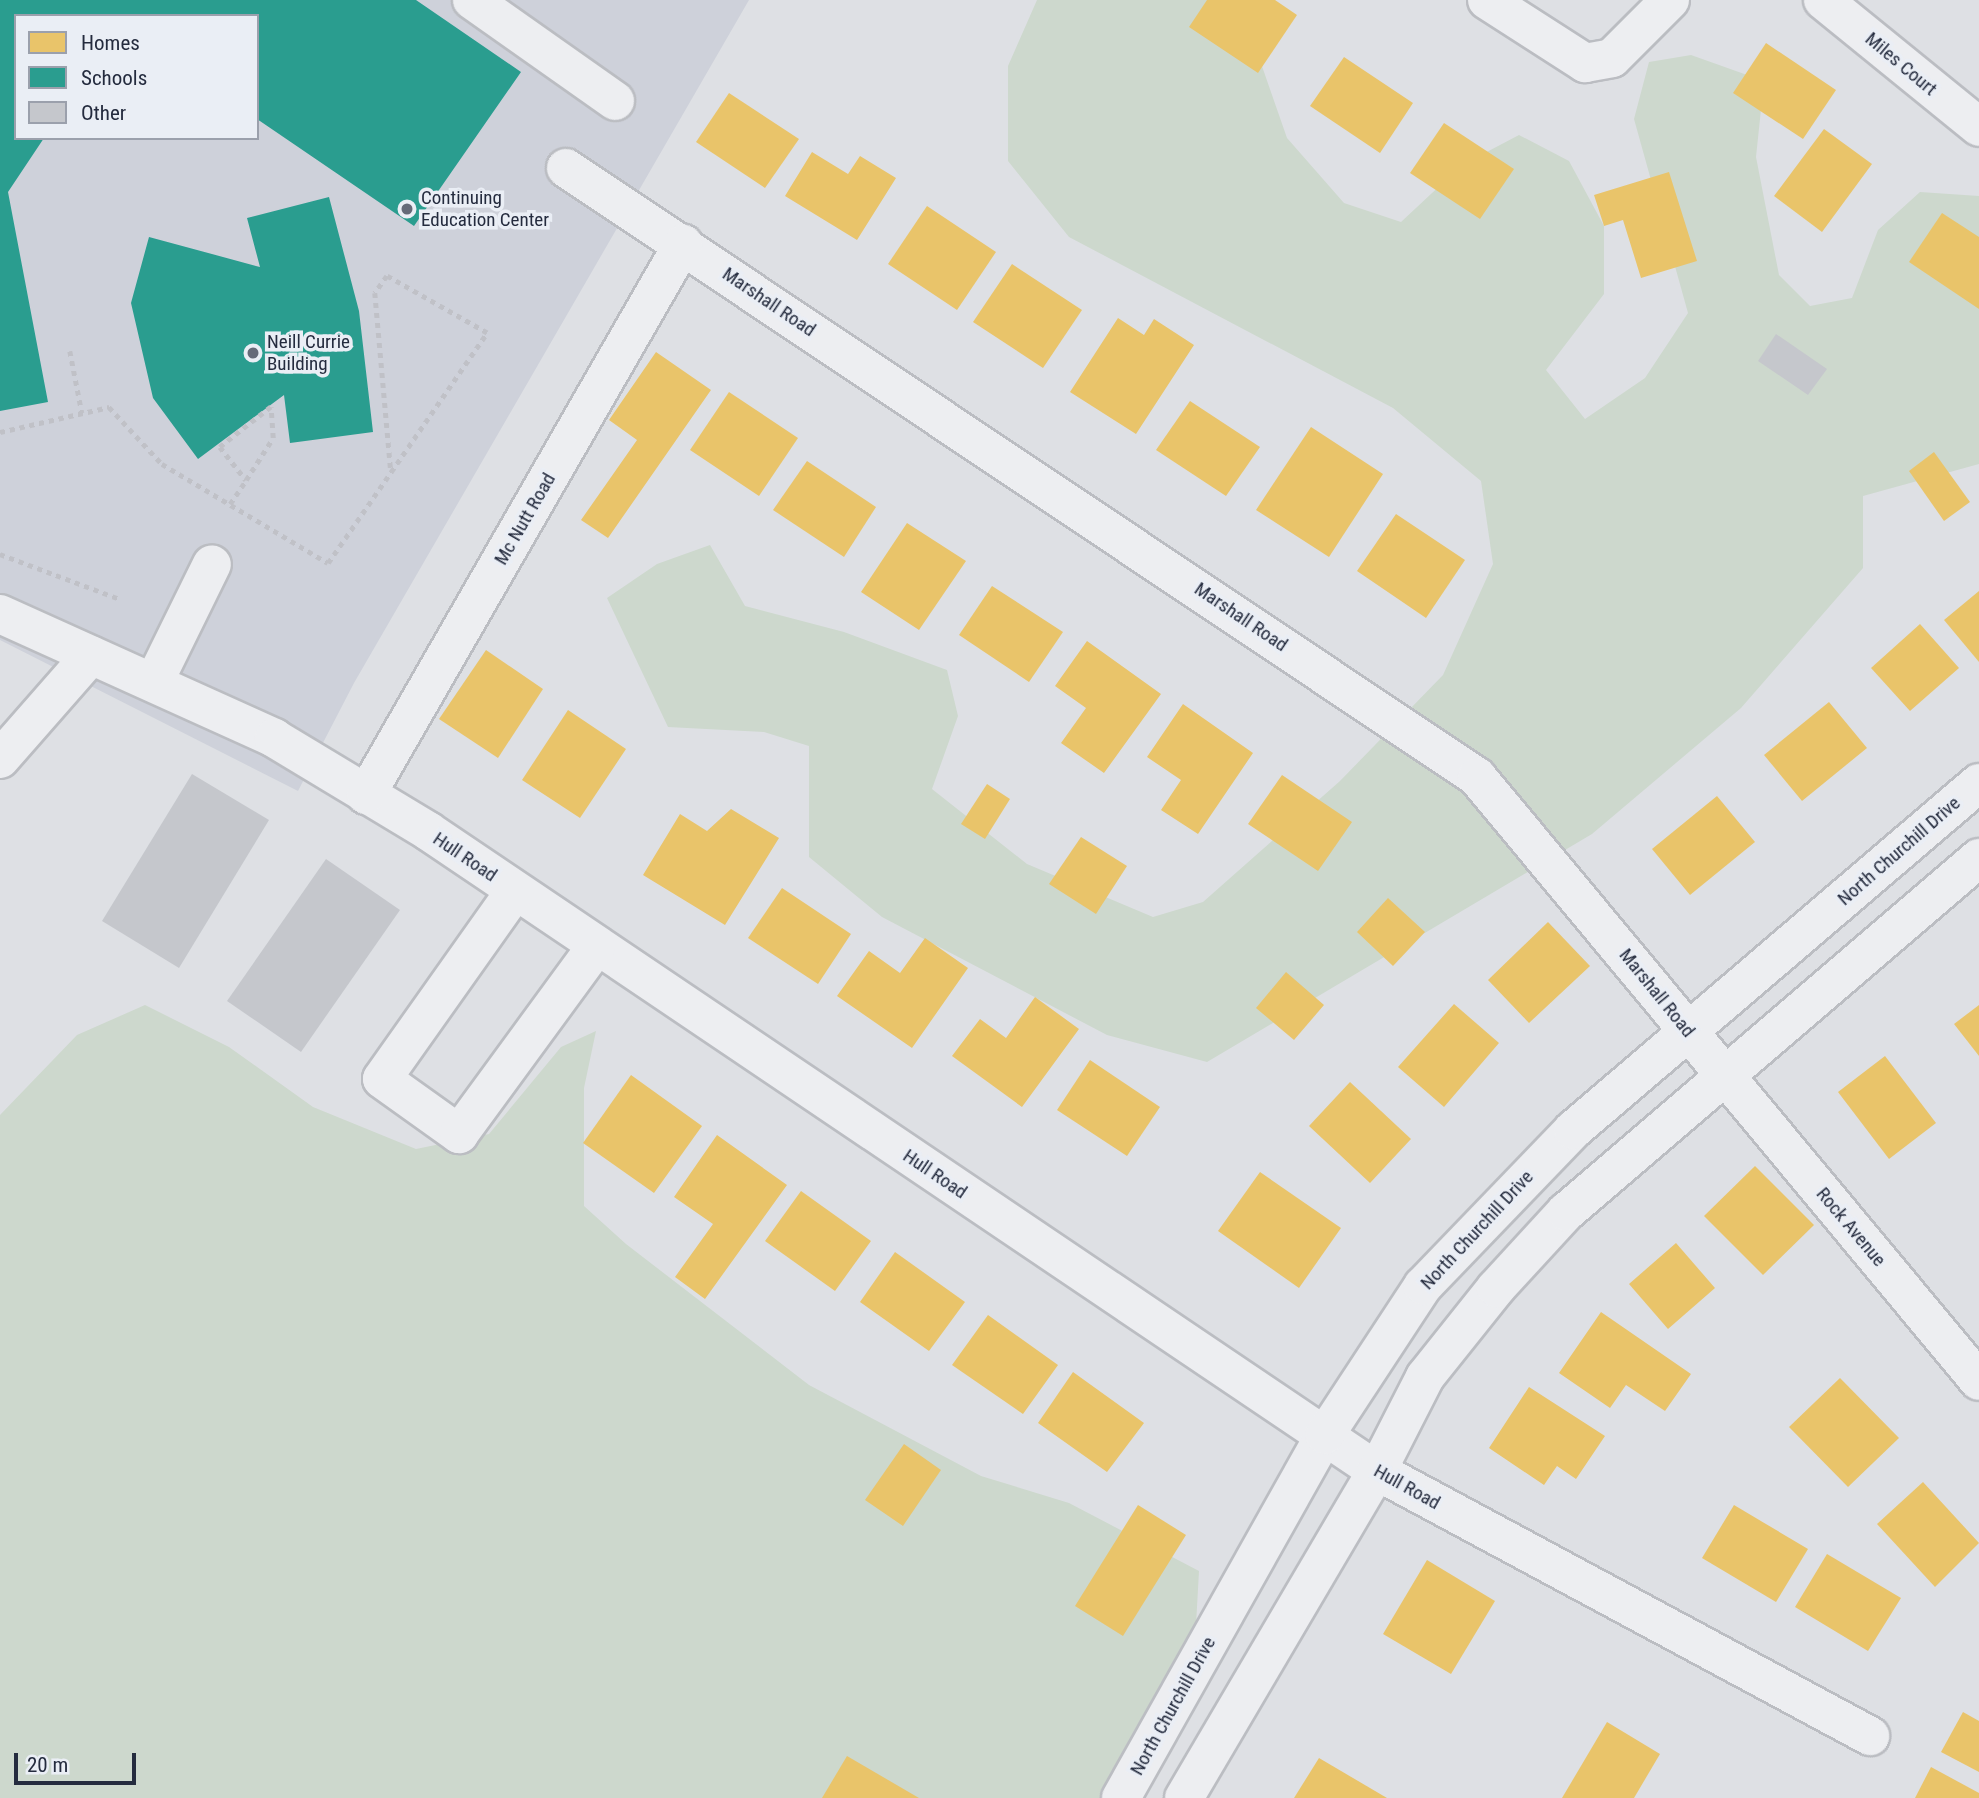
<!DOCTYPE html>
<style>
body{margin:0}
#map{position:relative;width:1979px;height:1798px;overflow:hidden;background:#dee0e4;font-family:"Roboto Condensed",sans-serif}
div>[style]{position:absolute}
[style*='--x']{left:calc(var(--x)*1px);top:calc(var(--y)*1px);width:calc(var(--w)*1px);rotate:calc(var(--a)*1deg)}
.built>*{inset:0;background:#ced1da}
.green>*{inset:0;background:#cdd8cd}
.homes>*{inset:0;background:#e9c46a}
.schools>*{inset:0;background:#2a9d8f}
.building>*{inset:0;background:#c5c7cc}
.path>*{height:4.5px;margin-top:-2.25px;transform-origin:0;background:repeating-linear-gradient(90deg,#c0c1c7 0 5px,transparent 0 10px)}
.roads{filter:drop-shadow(2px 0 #bbbdc2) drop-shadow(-2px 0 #bbbdc2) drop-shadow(0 2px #bbbdc2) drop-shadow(0 -2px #bbbdc2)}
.minor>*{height:38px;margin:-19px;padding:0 19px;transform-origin:19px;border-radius:19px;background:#edeef1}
.dots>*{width:19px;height:19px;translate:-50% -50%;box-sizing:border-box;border:4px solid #eaeef5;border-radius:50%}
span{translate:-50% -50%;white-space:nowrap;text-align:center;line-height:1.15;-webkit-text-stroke:7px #eaeef5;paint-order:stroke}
.street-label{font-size:19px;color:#242b3e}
.poi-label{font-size:19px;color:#242b3e}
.left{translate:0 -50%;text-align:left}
.legend{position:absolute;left:14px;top:14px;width:245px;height:126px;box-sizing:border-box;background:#eaeef5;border:2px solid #9ba0ac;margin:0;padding:9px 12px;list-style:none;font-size:21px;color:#242b3e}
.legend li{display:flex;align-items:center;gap:14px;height:35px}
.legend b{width:35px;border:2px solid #9ba0ac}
.scale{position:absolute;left:14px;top:1753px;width:122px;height:32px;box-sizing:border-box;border:4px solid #242b3e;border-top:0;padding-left:9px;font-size:21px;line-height:24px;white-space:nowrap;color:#242b3e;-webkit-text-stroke:5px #eaeef5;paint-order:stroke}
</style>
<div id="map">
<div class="built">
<i style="clip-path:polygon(evenodd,0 0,749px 0,354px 683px,298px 791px,0 640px,0 0,16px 16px,257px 16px,257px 138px,16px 138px,16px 16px)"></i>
</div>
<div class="green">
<i style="clip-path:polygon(1239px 0,1287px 138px,1344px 203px,1401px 222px,1462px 165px,1519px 135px,1569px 161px,1604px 226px,1604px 294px,1546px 370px,1585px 419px,1645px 378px,1688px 313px,1634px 119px,1649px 62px,1691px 55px,1764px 81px,1756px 157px,1779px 275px,1810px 306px,1852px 298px,1878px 230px,1920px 192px,1979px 196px,1979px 464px,1863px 496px,1863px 568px,1741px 708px,1592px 834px,1207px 1062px,1107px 1035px,882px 917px,809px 857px,809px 746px,764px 732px,668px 727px,607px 598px,657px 564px,710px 545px,745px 606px,844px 632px,947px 670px,958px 716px,932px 789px,1027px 864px,1153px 917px,1203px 902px,1340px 781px,1443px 675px,1493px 564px,1481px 481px,1393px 408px,1069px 237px,1008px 161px,1008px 66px,1037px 0)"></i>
<i style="clip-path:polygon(145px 1005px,229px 1047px,313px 1107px,416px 1149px,489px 1134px,561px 1047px,596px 1031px,584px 1088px,584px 1206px,626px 1244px,809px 1385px,981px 1476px,1069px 1503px,1199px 1571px,1195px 1643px,1112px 1798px,0 1798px,0 1115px,77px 1035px)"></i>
</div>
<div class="homes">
<i style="clip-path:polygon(1207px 0,1275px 0,1297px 15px,1258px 73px,1189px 27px)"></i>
<i style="clip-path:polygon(1766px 43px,1836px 90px,1803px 139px,1733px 93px)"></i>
<i style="clip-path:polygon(1344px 57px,1413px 103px,1380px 153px,1310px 106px)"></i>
<i style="clip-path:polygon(729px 93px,799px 139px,765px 188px,696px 142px)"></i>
<i style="clip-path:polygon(1444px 123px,1514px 169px,1480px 219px,1410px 173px)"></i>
<i style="clip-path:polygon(1824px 129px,1872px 164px,1822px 232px,1774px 196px)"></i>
<i style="clip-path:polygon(812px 152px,848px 174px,860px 156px,896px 178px,857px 240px,785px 196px)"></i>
<i style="clip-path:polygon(1669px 172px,1697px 261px,1641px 278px,1623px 220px,1604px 226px,1594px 195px)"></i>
<i style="clip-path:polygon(927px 206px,996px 252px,957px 310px,888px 264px)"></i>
<i style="clip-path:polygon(1942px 213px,1979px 237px,1979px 309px,1909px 262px)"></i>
<i style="clip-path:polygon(1012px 264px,1082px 310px,1043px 368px,973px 322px)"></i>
<i style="clip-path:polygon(1118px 318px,1144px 335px,1154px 319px,1194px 345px,1136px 434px,1070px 392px)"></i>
<i style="clip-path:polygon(656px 352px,711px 390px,608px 538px,581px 520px,637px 440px,609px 420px)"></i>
<i style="clip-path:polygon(729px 392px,798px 438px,759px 496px,690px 450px)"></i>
<i style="clip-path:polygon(1190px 401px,1260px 447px,1226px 496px,1156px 450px)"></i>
<i style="clip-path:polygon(1311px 427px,1383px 474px,1329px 557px,1256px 510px)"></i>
<i style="clip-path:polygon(1934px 452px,1970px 502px,1944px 521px,1909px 471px)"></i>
<i style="clip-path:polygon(807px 461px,876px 507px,844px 557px,773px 510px)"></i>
<i style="clip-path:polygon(1396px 514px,1465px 560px,1426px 618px,1357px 571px)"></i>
<i style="clip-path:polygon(907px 523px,966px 561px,919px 630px,861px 592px)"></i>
<i style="clip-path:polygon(992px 586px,1063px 632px,1029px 682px,959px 635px)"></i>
<i style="clip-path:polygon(1979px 591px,1979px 662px,1944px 620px)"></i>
<i style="clip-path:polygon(1920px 624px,1959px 668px,1910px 711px,1871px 668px)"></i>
<i style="clip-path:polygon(1087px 641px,1161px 694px,1104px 773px,1061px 743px,1086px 708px,1055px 686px)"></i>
<i style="clip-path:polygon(486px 650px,543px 689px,498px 758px,439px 719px)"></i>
<i style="clip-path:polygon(1829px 702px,1867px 748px,1802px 801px,1764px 755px)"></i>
<i style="clip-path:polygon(1183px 704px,1253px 753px,1198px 834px,1161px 810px,1181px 780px,1147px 757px)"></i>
<i style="clip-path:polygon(568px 710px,626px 749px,580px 818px,522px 780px)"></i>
<i style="clip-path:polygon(1282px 775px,1352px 822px,1318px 871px,1248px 824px)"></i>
<i style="clip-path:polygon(987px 784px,1010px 799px,985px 839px,961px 824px)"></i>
<i style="clip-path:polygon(1717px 796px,1755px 842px,1690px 895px,1652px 849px)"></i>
<i style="clip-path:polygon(731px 809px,779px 838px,725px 925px,643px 875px,680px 814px,707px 831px)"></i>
<i style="clip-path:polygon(1081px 837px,1127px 866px,1096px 914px,1049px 884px)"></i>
<i style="clip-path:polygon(782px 888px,851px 934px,818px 984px,748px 938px)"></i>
<i style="clip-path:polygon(1388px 898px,1425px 932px,1393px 966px,1357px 932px)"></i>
<i style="clip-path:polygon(1548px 922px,1590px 966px,1529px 1023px,1488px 980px)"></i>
<i style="clip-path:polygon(925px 938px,968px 968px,912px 1048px,837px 996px,869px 951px,900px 973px)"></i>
<i style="clip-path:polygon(1286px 972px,1324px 1005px,1294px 1040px,1256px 1008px)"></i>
<i style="clip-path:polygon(1035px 997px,1079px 1029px,1022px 1107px,952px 1056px,980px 1019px,1006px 1038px)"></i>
<i style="clip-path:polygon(1454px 1004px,1499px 1043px,1444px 1107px,1398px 1067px)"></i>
<i style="clip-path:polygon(1979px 1005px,1979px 1056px,1954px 1024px)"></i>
<i style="clip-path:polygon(1885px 1056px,1936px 1123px,1889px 1159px,1838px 1092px)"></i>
<i style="clip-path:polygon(1090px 1060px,1160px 1107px,1127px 1156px,1057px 1110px)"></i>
<i style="clip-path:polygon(631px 1075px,702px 1126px,654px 1193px,583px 1143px)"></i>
<i style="clip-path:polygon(1350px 1082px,1411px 1139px,1370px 1183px,1309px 1126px)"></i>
<i style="clip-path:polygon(717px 1135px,787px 1185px,705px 1299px,675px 1277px,713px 1224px,674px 1197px)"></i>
<i style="clip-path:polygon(1755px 1166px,1814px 1225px,1763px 1275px,1704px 1216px)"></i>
<i style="clip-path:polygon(1260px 1172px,1341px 1228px,1299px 1288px,1218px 1231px)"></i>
<i style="clip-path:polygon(801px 1191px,871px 1241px,835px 1291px,765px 1241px)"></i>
<i style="clip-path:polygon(1676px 1243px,1715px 1288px,1668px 1329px,1629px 1284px)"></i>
<i style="clip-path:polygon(895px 1252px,965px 1302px,929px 1351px,860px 1302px)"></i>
<i style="clip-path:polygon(1601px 1312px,1691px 1374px,1665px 1411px,1626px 1385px,1610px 1408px,1559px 1373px)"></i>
<i style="clip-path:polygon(988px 1315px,1058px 1365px,1023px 1414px,952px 1365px)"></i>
<i style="clip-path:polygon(1073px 1372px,1144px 1423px,1107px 1472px,1038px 1423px)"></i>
<i style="clip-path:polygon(1840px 1378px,1899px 1438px,1848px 1487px,1789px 1427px)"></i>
<i style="clip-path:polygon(1529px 1387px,1605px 1436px,1576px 1479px,1557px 1466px,1544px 1485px,1489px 1448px)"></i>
<i style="clip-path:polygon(904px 1444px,941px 1470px,903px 1526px,865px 1500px)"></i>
<i style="clip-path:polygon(1923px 1482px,1979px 1543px,1935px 1587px,1877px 1524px)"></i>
<i style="clip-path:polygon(1138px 1505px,1186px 1535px,1123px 1636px,1075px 1606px)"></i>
<i style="clip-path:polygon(1734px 1505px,1808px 1549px,1776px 1602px,1702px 1558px)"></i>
<i style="clip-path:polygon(1827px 1554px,1901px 1598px,1868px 1651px,1795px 1607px)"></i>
<i style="clip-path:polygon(1427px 1560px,1495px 1601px,1451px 1674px,1383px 1634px)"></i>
<i style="clip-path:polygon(1963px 1712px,1979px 1721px,1979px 1772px,1941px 1752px)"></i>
<i style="clip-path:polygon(1607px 1722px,1660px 1754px,1634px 1798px,1562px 1798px)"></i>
<i style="clip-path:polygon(847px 1756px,919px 1798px,822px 1798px)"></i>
<i style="clip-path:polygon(1319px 1758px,1387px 1798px,1294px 1798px)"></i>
<i style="clip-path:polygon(1931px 1767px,1979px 1793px,1979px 1798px,1915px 1798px)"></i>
</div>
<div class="schools">
<i style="clip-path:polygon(0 0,416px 0,521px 72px,414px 226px,257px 119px,257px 16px,16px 16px,16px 138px,44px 138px,8px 192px,48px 402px,0 411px)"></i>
<i style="clip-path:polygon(329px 197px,359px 311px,373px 432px,290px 443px,284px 395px,198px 459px,153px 398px,131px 303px,149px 237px,260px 267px,247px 218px)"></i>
</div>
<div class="building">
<i style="clip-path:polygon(1776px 334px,1827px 369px,1808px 395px,1758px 361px)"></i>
<i style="clip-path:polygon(192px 774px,269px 820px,179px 968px,102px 921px)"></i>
<i style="clip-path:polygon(326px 859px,400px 910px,301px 1052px,227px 1001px)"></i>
</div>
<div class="path">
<i style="--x:70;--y:351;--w:63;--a:79"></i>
<i style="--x:0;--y:432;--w:112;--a:-12.9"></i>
<i style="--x:109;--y:407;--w:78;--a:47.1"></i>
<i style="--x:162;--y:464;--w:193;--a:30.8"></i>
<i style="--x:328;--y:563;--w:111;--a:-55.3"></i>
<i style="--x:391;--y:472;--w:169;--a:-55.4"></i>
<i style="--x:487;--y:333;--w:115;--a:-150.3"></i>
<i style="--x:387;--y:276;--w:21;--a:125"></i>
<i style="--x:375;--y:293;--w:180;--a:84.9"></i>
<i style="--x:230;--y:504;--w:29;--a:-56"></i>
<i style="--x:246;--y:480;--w:50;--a:-57.3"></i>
<i style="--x:273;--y:438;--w:31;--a:-94"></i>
<i style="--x:271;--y:407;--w:65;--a:141.9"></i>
<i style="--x:220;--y:447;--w:42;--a:51.8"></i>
<i style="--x:0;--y:554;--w:128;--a:20.6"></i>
</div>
<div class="roads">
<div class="minor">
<i style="--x:472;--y:0;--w:175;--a:35.2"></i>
<i style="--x:1487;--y:0;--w:117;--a:32.7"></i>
<i style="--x:1585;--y:63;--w:27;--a:-10"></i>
<i style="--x:1612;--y:58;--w:82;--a:-45"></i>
<i style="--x:1823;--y:0;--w:201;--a:39.1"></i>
<i style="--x:566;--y:168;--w:1096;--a:33.76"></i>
<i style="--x:1477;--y:777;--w:785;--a:50.27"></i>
<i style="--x:0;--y:614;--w:301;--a:24.3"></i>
<i style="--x:274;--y:738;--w:180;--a:31.1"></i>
<i style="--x:428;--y:831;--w:1145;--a:34"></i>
<i style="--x:1377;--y:1471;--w:560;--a:28.26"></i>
<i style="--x:154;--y:682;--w:131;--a:-63.8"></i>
<i style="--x:0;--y:759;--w:138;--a:-48.8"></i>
<i style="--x:366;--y:795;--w:636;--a:-60.09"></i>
<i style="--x:515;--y:891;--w:230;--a:125.3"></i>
<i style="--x:382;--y:1079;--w:95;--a:35.5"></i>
<i style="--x:459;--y:1134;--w:232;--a:-53.8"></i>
<i style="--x:1121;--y:1798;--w:416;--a:-60.7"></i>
<i style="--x:1325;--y:1435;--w:178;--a:-56.7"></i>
<i style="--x:1423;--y:1286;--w:216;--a:-46.1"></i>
<i style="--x:1573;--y:1130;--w:534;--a:-40.52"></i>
<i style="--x:1184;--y:1798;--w:380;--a:-59.5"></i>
<i style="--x:1377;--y:1471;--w:106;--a:-62.9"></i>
<i style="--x:1425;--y:1377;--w:114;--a:-51.4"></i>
<i style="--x:1496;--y:1288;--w:103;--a:-47.4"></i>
<i style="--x:1566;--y:1212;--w:544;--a:-40.6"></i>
</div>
</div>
<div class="dots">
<i style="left:407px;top:209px;background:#656a78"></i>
<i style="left:253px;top:353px;background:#656a78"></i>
</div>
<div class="street-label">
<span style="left:1901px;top:64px;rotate:40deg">Miles Court</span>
<span style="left:769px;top:302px;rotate:34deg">Marshall Road</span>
<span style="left:525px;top:519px;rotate:-60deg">Mc Nutt Road</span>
<span style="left:1241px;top:617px;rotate:34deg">Marshall Road</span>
<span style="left:1899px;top:851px;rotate:-41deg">North Churchill Drive</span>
<span style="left:465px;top:857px;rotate:34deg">Hull Road</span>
<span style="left:1657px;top:993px;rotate:51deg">Marshall Road</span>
<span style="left:935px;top:1174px;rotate:34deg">Hull Road</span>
<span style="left:1851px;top:1227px;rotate:50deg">Rock Avenue</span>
<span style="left:1477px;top:1230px;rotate:-47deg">North Churchill Drive</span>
<span style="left:1407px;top:1487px;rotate:29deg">Hull Road</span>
<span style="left:1173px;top:1706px;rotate:-61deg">North Churchill Drive</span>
</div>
<div class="poi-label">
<span class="left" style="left:421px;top:209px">Continuing<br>Education Center</span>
<span class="left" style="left:267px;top:353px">Neill Currie<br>Building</span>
</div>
<ul class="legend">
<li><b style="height:19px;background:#e9c46a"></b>Homes</li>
<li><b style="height:19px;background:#2a9d8f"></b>Schools</li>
<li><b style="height:19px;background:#c5c7cc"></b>Other</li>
</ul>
<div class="scale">20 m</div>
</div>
